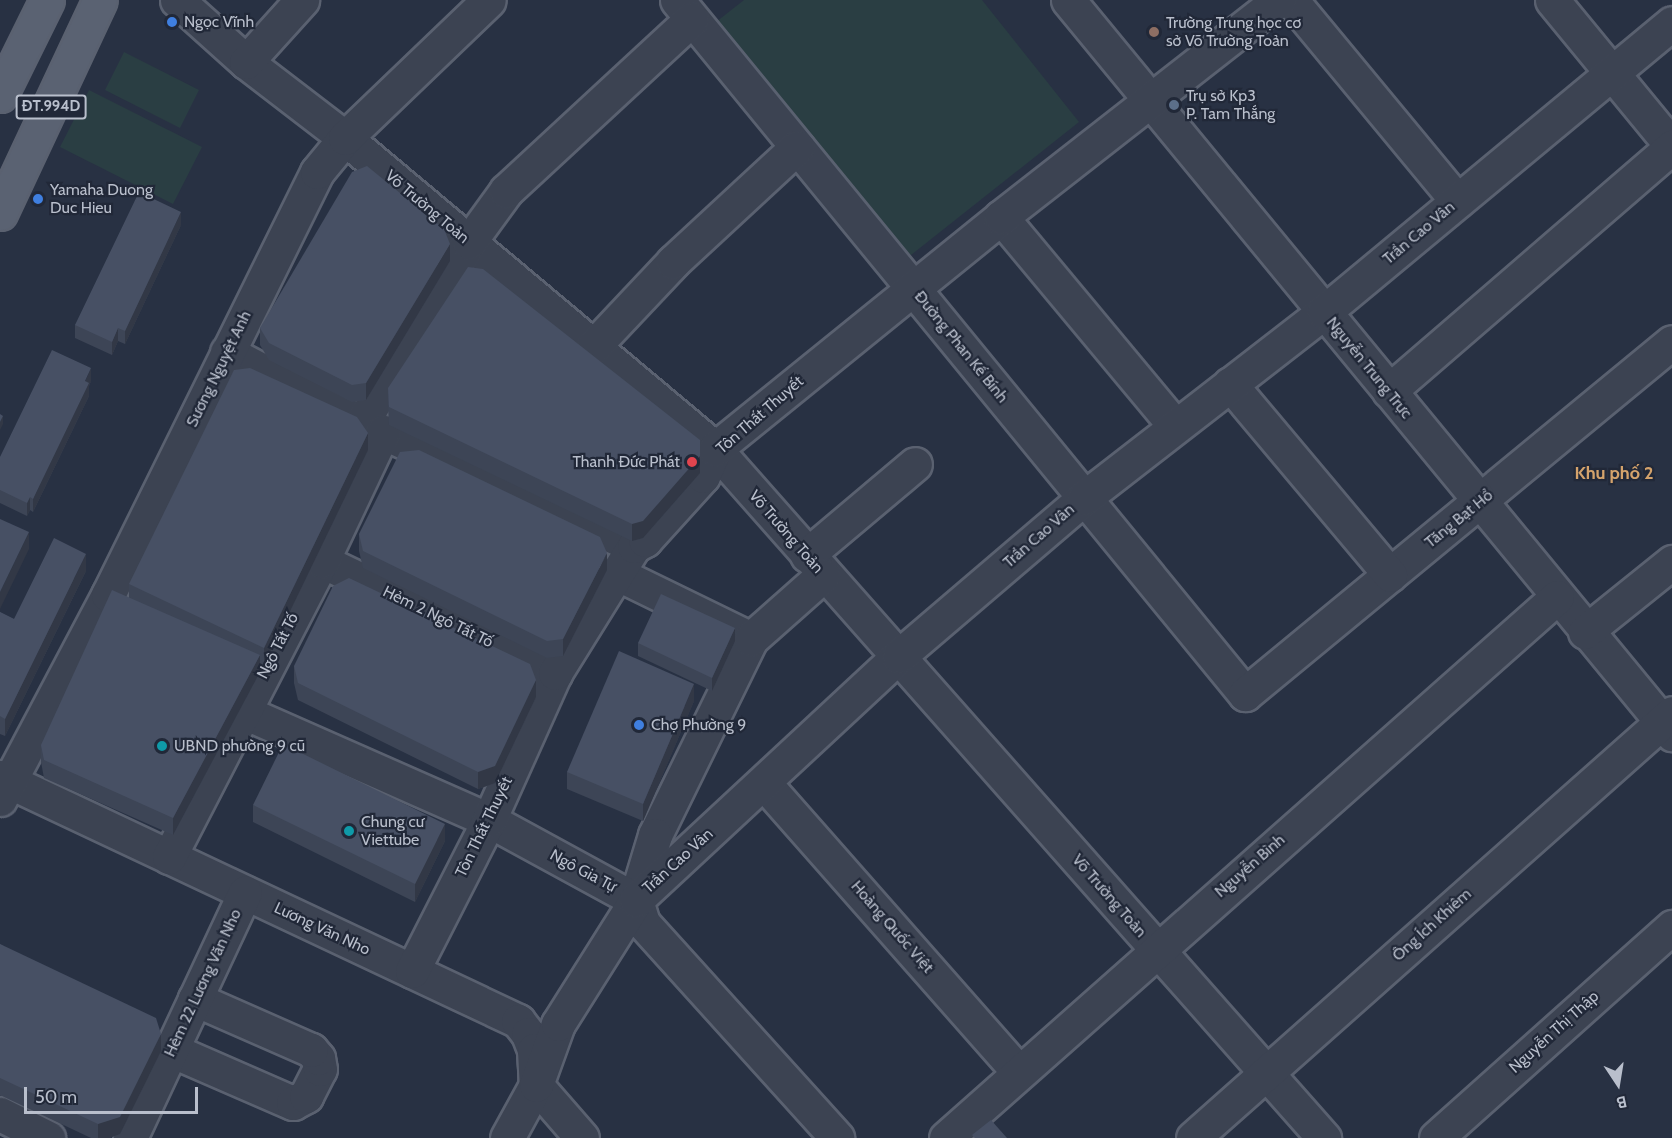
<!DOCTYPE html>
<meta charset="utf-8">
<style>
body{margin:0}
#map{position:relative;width:1672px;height:1138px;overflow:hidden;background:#283143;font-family:Cabin,sans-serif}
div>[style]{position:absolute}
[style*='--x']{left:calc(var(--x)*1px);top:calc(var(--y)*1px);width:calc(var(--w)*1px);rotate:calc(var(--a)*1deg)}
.green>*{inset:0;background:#2a3e43}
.roads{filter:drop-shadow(2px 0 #5a6170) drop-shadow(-2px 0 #5a6170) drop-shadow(0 2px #5a6170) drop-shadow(0 -2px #5a6170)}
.minor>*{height:33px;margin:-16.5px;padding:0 16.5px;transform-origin:16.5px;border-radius:16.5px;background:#3c4352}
.major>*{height:33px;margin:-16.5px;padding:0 16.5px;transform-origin:16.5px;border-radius:16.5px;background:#5a6272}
.wall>*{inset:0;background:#3d4556}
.shaded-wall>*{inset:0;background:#323846}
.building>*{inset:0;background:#475064}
.dots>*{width:16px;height:16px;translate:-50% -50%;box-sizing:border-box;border:3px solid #212838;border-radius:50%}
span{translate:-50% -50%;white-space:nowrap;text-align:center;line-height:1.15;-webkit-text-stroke:4.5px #212838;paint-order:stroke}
.shield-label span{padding:2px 4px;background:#212838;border:2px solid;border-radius:4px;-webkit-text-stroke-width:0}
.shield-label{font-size:15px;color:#b9bfcc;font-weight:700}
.poi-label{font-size:16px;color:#b9bfcc}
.left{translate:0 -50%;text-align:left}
.right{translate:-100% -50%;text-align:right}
.street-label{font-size:16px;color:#b9bfcc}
.neighbourhood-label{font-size:18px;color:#d4a36c;font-weight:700}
.north{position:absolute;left:1588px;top:1054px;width:60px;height:60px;-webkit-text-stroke:4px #212838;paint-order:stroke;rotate:168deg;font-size:16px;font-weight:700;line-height:24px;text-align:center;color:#b9bfcc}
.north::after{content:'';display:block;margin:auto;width:21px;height:27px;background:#b9bfcc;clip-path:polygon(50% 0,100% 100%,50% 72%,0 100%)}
.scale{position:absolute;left:24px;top:1087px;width:174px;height:27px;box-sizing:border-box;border:3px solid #b9bfcc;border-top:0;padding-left:8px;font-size:18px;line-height:21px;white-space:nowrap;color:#b9bfcc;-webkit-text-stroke:4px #212838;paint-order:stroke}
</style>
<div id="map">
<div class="green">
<i style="clip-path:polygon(744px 0,982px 0,1079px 122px,906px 259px,716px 22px)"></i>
<i style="clip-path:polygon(124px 52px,199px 90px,180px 128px,105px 90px)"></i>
<i style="clip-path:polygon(89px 90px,202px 147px,173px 204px,60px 147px)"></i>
</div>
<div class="roads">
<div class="minor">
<i style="--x:177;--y:0;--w:93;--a:41.9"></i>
<i style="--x:246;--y:62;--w:125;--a:37.5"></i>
<i style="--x:345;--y:138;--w:483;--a:40"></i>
<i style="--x:715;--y:449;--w:920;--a:48.53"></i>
<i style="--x:677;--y:0;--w:897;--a:50.7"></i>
<i style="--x:1245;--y:694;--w:553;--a:-39.5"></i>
<i style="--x:1068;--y:0;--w:951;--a:50.55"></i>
<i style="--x:1291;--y:0;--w:261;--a:50.4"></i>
<i style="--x:1552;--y:0;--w:189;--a:50.6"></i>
<i style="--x:246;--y:62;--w:84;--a:-47.9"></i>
<i style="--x:1001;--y:217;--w:272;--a:50.2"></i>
<i style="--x:593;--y:347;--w:117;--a:-46.7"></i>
<i style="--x:673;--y:262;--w:169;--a:-42.8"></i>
<i style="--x:227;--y:352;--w:153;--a:27.7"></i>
<i style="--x:362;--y:423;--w:299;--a:24.3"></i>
<i style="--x:1230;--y:384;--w:249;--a:50"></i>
<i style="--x:1389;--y:391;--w:374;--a:-40.8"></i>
<i style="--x:362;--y:423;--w:210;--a:-59.4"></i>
<i style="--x:469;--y:242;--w:63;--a:-54"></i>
<i style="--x:506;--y:191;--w:253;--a:-42.8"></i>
<i style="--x:807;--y:555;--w:141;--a:-40.1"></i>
<i style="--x:322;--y:561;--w:259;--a:25.7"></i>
<i style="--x:620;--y:575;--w:146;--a:26"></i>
<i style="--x:751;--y:639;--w:218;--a:116.1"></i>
<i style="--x:655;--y:835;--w:66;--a:106.8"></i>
<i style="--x:1585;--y:632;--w:112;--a:-38.8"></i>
<i style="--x:751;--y:639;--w:96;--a:-41.6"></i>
<i style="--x:244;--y:712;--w:268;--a:23.8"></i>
<i style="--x:489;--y:820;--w:167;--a:28.6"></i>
<i style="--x:636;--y:900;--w:24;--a:73"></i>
<i style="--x:643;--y:923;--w:290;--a:47.9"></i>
<i style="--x:0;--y:777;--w:573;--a:25.22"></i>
<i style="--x:518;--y:1021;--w:16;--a:52"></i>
<i style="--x:528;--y:1034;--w:17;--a:69"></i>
<i style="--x:534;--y:1050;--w:35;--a:87"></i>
<i style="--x:536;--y:1085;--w:70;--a:49"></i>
<i style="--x:764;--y:783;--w:385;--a:48.6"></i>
<i style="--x:0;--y:799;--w:231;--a:-62.1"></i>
<i style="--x:108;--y:595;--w:472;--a:-63.7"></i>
<i style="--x:317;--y:172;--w:44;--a:-50.5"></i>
<i style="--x:345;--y:138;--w:199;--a:-43.8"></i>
<i style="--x:169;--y:857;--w:333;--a:-62.7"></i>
<i style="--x:322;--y:561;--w:143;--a:-64.7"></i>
<i style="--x:412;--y:971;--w:169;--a:-63"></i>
<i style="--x:489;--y:820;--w:161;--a:-65.8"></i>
<i style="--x:555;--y:673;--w:150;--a:-58.1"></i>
<i style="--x:634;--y:546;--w:13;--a:-29"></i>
<i style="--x:645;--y:540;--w:86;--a:-47.8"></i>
<i style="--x:703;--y:476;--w:30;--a:-66"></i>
<i style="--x:715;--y:449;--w:368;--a:-39"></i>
<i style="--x:1001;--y:217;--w:353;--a:-38"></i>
<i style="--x:171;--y:1050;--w:133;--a:23.5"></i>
<i style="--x:293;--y:1103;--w:15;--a:-28"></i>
<i style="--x:306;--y:1096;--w:30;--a:-63"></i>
<i style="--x:320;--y:1069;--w:11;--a:-100"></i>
<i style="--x:318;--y:1058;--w:11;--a:-131"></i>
<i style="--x:311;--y:1050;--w:127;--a:-156.3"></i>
<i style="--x:0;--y:1114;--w:54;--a:26.6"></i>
<i style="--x:130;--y:1138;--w:271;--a:-64.9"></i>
<i style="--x:507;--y:1138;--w:60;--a:-61.3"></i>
<i style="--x:536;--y:1085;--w:65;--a:-70.2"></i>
<i style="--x:558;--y:1024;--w:146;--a:-57.8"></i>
<i style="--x:636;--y:900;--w:359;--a:-42.9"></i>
<i style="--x:899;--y:656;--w:243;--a:-40.5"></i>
<i style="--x:1084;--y:498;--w:304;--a:-37.8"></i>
<i style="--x:1324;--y:312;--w:452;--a:-39.7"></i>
<i style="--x:946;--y:1138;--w:816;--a:-41.52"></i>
<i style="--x:1193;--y:1138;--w:640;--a:-41.58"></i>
<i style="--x:1436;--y:1138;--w:317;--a:-41.8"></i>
</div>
<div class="major">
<i style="--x:0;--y:95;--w:106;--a:-63.7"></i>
<i style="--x:0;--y:213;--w:235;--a:-64.9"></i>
</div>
</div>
<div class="wall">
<i style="clip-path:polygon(181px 225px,125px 344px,118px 341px,112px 355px,75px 338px,75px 325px)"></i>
<i style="clip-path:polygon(450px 261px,366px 400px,352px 402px,269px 360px,260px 345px,260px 328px)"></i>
<i style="clip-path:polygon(91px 381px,89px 386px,89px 396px,33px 512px,30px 510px,27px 516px,0 503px,0 457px)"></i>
<i style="clip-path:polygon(388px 388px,700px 473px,643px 538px,632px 541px,389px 425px,388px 405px)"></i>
<i style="clip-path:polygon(368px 450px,264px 665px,260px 663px,260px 672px,173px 835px,44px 778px,41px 762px,41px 745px,129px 598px,129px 584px)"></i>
<i style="clip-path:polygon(359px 534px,607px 570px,563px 656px,547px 658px,363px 568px,359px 551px)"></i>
<i style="clip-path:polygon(86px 571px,5px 736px,0 734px,0 612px,14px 619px)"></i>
<i style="clip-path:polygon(735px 641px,712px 691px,638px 656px,638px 643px)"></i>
<i style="clip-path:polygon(294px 666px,536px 697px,495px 783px,478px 789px,298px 700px,294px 683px)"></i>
<i style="clip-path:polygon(694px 701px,643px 821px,567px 789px,567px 772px)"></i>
<i style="clip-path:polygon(253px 805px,445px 841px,415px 902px,253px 822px)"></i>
<i style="clip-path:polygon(0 944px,161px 1051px,120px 1134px,109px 1138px,91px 1138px,0 1095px)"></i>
</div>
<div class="shaded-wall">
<i style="clip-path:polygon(181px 212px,181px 225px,125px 344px,125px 331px)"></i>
<i style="clip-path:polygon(450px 244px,450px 261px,366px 400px,366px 383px)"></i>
<i style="clip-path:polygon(118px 328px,118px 341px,112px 355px,112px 342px)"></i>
<i style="clip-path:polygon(91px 368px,91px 381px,89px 386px,89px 396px,33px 512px,33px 499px)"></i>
<i style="clip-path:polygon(3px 416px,3px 424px,0 430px,0 422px)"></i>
<i style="clip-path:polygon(368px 433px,368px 450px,264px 665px,264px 648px)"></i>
<i style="clip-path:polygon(700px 456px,700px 473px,643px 538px,632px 541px,632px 524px)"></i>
<i style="clip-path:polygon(30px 497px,30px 510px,27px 516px,27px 503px)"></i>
<i style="clip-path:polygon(29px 532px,29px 549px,0 609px,0 592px)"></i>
<i style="clip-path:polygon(607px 553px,607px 570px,563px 656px,563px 639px)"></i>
<i style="clip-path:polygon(86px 554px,86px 571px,5px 736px,5px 719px)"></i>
<i style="clip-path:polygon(735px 628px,735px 641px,712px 691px,712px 678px)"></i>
<i style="clip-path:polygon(260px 655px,260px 672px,173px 835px,173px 818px)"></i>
<i style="clip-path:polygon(536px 680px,536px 697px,495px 783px,478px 789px,478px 772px)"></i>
<i style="clip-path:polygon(694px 684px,694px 701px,643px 821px,643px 804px)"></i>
<i style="clip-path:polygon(445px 824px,445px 841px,415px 902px,415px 884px)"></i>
<i style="clip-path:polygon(161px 1034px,161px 1051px,120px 1134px,109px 1138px,98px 1138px,98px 1124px)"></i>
</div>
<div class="building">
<i style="clip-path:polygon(367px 166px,444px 229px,450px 244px,366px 383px,352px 385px,269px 343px,260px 328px,352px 172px)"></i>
<i style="clip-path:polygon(139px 192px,181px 212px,125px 331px,118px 328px,112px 342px,75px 325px)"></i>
<i style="clip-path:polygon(468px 267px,483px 269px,700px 440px,700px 456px,643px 521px,632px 524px,389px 407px,388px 388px)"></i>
<i style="clip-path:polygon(52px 350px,91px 368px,85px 381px,89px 383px,33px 499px,30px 497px,27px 503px,0 490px,0 457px)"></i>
<i style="clip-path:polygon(250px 368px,357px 417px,368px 433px,264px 648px,129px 584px,234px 370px)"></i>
<i style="clip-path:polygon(0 414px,3px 416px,0 422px)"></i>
<i style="clip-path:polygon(419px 450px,600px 537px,607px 553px,563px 639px,547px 641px,363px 551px,359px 534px,400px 452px)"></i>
<i style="clip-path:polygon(0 519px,29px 532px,0 592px)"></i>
<i style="clip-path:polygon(54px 538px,86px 554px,5px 719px,0 716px,0 612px,14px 619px)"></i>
<i style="clip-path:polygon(349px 578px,530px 664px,536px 680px,495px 766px,478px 772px,298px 683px,294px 666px,333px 586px)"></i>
<i style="clip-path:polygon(112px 590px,260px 655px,173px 818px,44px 760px,41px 745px)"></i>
<i style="clip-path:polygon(661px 594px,735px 628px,712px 678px,638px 643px)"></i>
<i style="clip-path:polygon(619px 651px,694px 684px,643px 804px,567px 772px)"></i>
<i style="clip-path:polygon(283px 744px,445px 824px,415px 884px,253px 805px)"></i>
<i style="clip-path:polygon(0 944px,156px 1018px,161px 1034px,120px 1117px,98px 1124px,0 1078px)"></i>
<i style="clip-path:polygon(991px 1120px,1007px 1138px,975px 1138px,972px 1135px)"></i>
</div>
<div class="dots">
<i style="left:172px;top:22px;background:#3f7fe0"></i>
<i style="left:1154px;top:32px;background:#8d6e63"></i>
<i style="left:1174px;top:105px;background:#5c6f8a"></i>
<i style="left:38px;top:199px;background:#3f7fe0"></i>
<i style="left:692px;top:462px;background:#e0444e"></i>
<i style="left:639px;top:725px;background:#3f7fe0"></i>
<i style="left:162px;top:746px;background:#0f9aa8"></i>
<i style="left:349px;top:831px;background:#0f9aa8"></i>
</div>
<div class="shield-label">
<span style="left:51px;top:107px">ĐT.994D</span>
</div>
<div class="poi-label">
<span class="left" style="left:184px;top:22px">Ngọc Vĩnh</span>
<span class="left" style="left:1166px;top:32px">Trường Trung học cơ<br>sở Võ Trường Toản</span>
<span class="left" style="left:1186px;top:105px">Trụ sở Kp3<br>P. Tam Thắng</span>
<span class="left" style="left:50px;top:199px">Yamaha Duong<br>Duc Hieu</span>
<span class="right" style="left:680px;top:462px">Thanh Đức Phát</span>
<span class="left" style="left:651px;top:725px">Chợ Phường 9</span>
<span class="left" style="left:174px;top:746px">UBND phường 9 cũ</span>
<span class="left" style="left:361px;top:831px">Chung cư<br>Viettube</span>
</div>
<div class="street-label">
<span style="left:427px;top:207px;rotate:40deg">Võ Trường Toản</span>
<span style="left:1419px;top:233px;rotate:-40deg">Trần Cao Vân</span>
<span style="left:961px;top:347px;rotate:51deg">Đường Phan Kế Bính</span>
<span style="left:1369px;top:368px;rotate:51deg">Nguyễn Trung Trực</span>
<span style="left:219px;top:369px;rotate:-64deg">Sương Nguyệt Anh</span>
<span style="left:760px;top:415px;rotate:-41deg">Tôn Thất Thuyết</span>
<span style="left:1459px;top:519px;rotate:-39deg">Tăng Bạt Hổ</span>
<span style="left:786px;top:532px;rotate:49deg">Võ Trường Toản</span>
<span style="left:1039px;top:536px;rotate:-41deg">Trần Cao Vân</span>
<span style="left:438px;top:617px;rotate:26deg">Hẻm 2 Ngô Tất Tố</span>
<span style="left:278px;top:646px;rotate:-63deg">Ngô Tất Tố</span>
<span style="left:484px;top:827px;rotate:-64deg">Tôn Thất Thuyết</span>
<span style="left:678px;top:861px;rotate:-42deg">Trần Cao Vân</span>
<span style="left:1250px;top:866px;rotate:-41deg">Nguyễn Bình</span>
<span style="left:583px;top:871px;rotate:28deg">Ngô Gia Tự</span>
<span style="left:1109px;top:896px;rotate:49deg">Võ Trường Toản</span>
<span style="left:1432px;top:925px;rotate:-42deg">Ông Ích Khiêm</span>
<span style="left:892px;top:927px;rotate:49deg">Hoàng Quốc Việt</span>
<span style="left:322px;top:929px;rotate:25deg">Lương Văn Nho</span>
<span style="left:203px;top:983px;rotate:-65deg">Hẻm 22 Lương Văn Nho</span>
<span style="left:1554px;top:1032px;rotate:-42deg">Nguyễn Thị Thập</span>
</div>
<div class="neighbourhood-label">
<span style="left:1614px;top:473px">Khu phố 2</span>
</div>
<div class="north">B</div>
<div class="scale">50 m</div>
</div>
